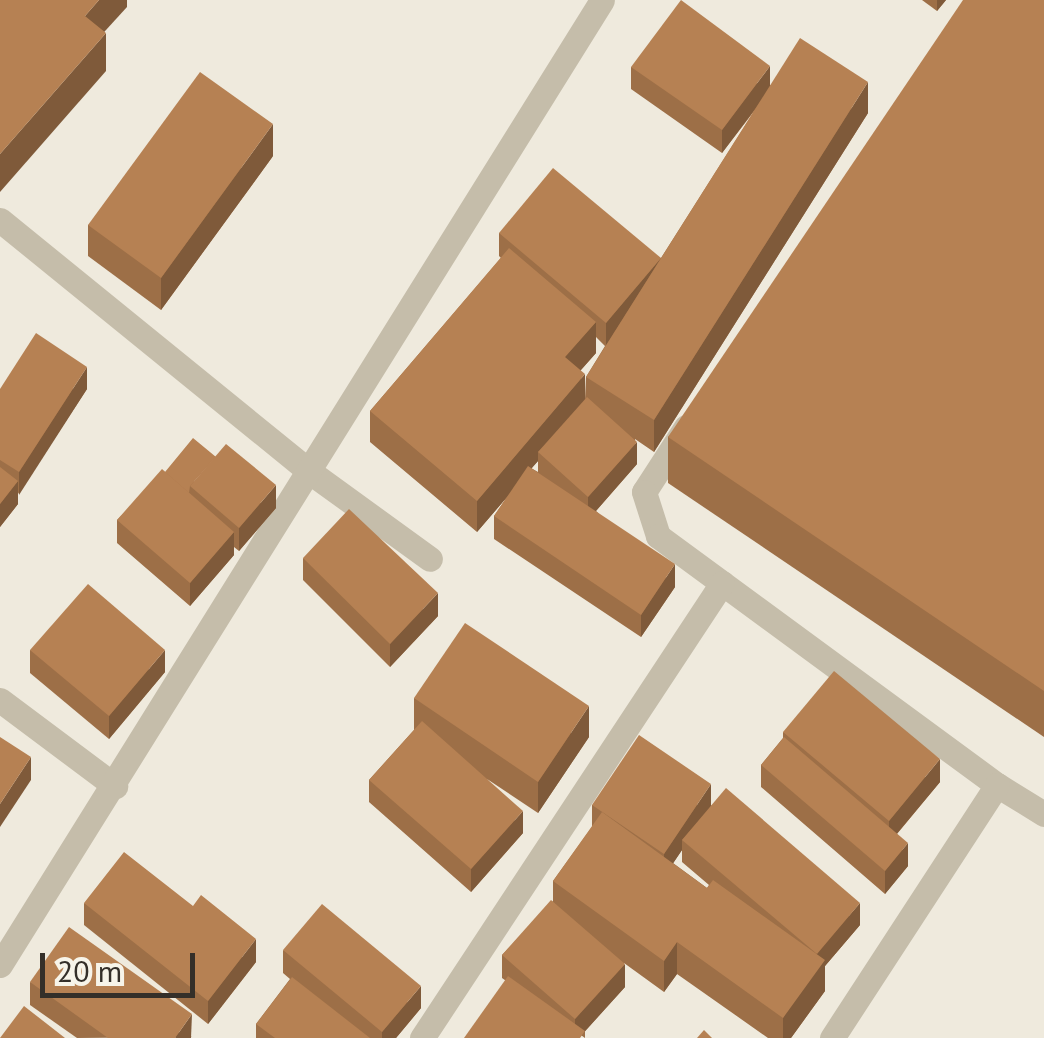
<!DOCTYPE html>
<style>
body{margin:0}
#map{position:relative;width:1044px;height:1038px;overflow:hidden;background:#efeadd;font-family:"PT Sans",sans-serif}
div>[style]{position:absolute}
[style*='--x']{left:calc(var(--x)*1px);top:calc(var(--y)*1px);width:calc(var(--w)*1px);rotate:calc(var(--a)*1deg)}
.minor>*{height:25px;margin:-12.5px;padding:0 12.5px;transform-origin:12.5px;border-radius:12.5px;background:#c5bdaa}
.wall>*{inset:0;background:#9d6f47}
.shaded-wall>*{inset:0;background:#7f5a3a}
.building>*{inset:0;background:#b68153}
span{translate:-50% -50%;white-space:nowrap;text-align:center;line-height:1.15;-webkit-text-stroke:10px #f7f4e9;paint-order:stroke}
.scale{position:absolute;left:40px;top:953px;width:155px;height:45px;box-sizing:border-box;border:5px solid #342f29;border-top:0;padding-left:12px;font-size:30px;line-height:35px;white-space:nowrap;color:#342f29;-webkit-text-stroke:8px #f7f4e9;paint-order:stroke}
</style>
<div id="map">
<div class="minor">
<i style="--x:0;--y:220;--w:400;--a:39.1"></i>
<i style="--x:310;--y:472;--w:148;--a:35.9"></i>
<i style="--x:686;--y:427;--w:77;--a:122.9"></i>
<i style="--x:644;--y:492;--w:46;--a:72.3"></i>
<i style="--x:658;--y:536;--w:421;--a:36.3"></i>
<i style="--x:997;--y:785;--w:55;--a:31.7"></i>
<i style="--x:0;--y:700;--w:144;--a:36.8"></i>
<i style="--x:0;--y:965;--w:1137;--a:-58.04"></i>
<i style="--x:422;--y:1038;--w:545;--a:-56.6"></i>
<i style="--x:832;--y:1038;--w:302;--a:-56.9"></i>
</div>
<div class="wall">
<i style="clip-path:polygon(922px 0,946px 0,937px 11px)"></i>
<i style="clip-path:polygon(1044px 0,1044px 737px,668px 483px,668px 437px)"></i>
<i style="clip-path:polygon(evenodd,631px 67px,770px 85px,868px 113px,654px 452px,635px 439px,637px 464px,596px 511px,675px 587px,641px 637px,494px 539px,494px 516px,507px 497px,477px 532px,370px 442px,370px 411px,501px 258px,499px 256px,499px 233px,661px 258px,755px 110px,722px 153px,631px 89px,631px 67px,596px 337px,605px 346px,586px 377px,585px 399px,580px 371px,596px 353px,596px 337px,631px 67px,538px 461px,538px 472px,531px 468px,538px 461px)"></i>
<i style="clip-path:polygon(273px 156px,161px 310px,88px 256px,88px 225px)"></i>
<i style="clip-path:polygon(0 389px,87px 389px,18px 494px,18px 504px,0 527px)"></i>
<i style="clip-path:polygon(165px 472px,276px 508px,239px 551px,234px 547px,234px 555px,190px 606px,117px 543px,117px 520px)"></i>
<i style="clip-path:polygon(303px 558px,438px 616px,390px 667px,303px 580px)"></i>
<i style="clip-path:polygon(30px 650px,165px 672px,109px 739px,30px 673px)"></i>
<i style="clip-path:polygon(414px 698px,589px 737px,538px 813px,487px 779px,523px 833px,471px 892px,369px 802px,369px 780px,414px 730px)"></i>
<i style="clip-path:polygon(783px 732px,940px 782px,897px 834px,908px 866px,885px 894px,761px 787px,761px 765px,783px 738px)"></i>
<i style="clip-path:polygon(evenodd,592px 805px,711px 805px,860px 925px,825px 966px,825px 991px,791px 1038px,768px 1038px,677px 974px,664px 992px,624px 963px,625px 987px,585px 1031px,585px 1038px,502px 978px,502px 955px,553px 901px,553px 881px,592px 827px,592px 805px,682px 850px,682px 862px,709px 885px,707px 888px,673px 863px,682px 850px)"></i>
<i style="clip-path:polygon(84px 903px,256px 962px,208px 1024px,84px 925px)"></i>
<i style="clip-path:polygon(283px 950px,421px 1008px,396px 1038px,256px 1038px,256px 1024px,290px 979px,283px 973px)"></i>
<i style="clip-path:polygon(30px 982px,192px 1037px,77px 1038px,30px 1005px)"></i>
</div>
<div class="shaded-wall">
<i style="clip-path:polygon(99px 0,127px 0,127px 7px,85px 53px,85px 16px)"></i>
<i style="clip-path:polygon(937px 0,946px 0,937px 11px)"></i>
<i style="clip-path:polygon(106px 33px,106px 71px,0 192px,0 154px)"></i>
<i style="clip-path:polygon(770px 66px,770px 89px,722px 153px,722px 130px)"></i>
<i style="clip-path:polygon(868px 82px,868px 113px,654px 452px,654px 420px)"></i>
<i style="clip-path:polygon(273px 124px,273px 156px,161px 310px,161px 278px)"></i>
<i style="clip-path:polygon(661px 258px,606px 346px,606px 323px)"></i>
<i style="clip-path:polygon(596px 322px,596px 353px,565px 388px,565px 357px)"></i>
<i style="clip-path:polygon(87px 367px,87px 389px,19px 495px,19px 472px)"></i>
<i style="clip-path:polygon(585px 374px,585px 406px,538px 452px,538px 461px,477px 532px,477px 501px)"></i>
<i style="clip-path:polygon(637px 442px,637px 464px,588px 520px,588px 497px)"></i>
<i style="clip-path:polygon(18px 481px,18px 504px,0 527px,0 504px)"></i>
<i style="clip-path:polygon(276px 485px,276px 508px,239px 551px,239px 528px)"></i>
<i style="clip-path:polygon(234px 532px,234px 555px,190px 606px,190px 583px)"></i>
<i style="clip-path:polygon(675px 564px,675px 587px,641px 637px,641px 615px)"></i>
<i style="clip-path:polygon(438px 593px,438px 616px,390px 667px,390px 644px)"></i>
<i style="clip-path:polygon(165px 650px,165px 672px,109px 739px,109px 716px)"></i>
<i style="clip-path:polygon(589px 706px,589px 737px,538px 813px,538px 782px)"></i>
<i style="clip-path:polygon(31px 757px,31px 780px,0 827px,0 804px)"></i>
<i style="clip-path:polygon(940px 759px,940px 782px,889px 843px,889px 821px)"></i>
<i style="clip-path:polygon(711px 784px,711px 807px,682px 840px,682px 850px,664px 877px,664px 854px)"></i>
<i style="clip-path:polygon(523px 811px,523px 833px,471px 892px,471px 869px)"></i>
<i style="clip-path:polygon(908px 843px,908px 866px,885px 894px,885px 871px)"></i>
<i style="clip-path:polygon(860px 903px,860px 925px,825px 966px,825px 991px,791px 1038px,783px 1038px,783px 1018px,816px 954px)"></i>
<i style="clip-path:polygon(256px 939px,256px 962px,208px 1024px,208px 1001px)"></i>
<i style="clip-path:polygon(677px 942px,677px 974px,664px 992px,664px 961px)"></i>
<i style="clip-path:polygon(625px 964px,625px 987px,579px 1038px,575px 1038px,575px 1019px)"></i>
<i style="clip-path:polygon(421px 986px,421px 1008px,396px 1038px,382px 1038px,382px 1032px)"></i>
<i style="clip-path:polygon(192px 1014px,191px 1038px,175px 1038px)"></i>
</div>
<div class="building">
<i style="clip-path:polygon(0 0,99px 0,85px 16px,106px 33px,0 154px)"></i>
<i style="clip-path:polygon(681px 0,770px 66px,722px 130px,631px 67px)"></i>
<i style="clip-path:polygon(963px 0,1044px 0,1044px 691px,668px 437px)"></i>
<i style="clip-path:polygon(800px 38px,868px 82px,654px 420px,586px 377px)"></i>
<i style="clip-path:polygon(200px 72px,273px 124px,161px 278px,88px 225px)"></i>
<i style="clip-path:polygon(553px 168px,661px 258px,606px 323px,499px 233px)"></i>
<i style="clip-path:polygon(509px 248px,596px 322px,565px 357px,585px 374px,477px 501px,370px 411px)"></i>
<i style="clip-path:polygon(36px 333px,87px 367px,19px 472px,0 460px,0 389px)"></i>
<i style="clip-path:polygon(587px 397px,637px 442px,588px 497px,538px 452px)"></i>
<i style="clip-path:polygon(193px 438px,216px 457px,190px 486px,189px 493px,165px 472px)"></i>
<i style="clip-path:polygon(226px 444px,276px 485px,239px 528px,190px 486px)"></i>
<i style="clip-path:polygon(528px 466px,675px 564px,641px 615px,494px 516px)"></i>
<i style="clip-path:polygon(0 467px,18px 481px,0 504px)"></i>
<i style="clip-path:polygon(162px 469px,234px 532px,190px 583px,117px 520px)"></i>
<i style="clip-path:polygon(349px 509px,438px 593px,390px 644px,303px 558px)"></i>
<i style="clip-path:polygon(88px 584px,165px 650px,109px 716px,30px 650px)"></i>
<i style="clip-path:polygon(465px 623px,589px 706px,538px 782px,414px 698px)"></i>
<i style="clip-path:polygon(834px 671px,940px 759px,889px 821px,783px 732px)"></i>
<i style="clip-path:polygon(422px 721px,523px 811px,471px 869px,369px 780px)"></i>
<i style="clip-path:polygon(639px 735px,711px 784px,664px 854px,592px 805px)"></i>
<i style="clip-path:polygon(0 737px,31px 757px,0 804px)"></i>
<i style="clip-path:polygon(784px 737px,908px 843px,885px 871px,761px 765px)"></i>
<i style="clip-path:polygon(726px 788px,860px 903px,817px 954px,682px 840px)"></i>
<i style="clip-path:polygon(602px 812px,707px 888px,713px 880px,825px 960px,783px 1018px,677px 942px,664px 961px,553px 881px)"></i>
<i style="clip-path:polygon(124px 852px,193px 906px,201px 895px,256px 939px,208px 1001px,84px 903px)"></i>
<i style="clip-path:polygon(551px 900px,625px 964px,575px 1019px,502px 955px)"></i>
<i style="clip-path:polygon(322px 904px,421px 986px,382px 1032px,283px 950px)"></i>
<i style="clip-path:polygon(69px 927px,192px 1014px,175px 1038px,108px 1038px,30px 982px)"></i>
<i style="clip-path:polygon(508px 976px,585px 1031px,580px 1038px,464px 1038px)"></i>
<i style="clip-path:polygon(292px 977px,370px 1038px,275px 1038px,256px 1024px)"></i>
<i style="clip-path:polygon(24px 1006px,65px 1038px,0 1038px)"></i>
<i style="clip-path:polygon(704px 1030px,712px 1038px,697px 1038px)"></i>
</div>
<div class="scale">20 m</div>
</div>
